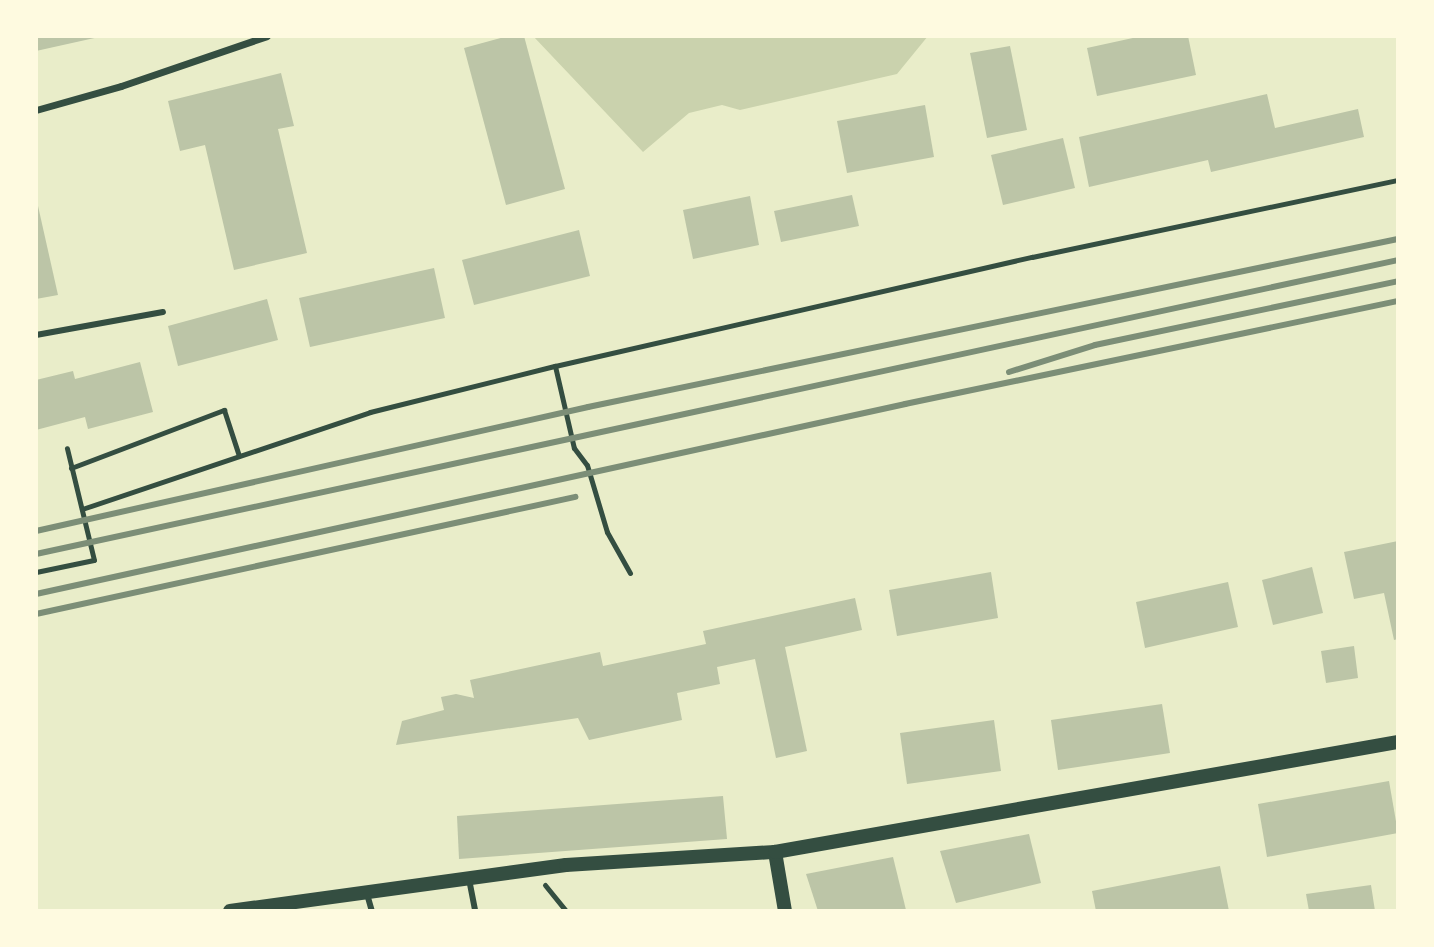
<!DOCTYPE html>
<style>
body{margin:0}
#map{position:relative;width:1434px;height:947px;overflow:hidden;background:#e9edc9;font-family:Ubuntu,sans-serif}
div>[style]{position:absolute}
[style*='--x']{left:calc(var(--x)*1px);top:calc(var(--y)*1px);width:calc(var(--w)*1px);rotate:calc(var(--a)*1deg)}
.green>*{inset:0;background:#cad2ad}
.building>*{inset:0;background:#bcc5a7}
.path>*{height:5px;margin:-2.5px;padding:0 2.5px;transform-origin:2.5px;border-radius:2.5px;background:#344e41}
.service>*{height:6px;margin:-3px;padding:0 3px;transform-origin:3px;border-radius:3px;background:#344e41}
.pedestrian>*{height:7px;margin:-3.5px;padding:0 3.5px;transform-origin:3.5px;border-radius:3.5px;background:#344e41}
.tertiary>*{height:14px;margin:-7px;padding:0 7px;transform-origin:7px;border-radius:7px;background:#344e41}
.rail>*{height:6px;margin:-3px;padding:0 3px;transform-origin:3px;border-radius:3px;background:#7c8e77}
span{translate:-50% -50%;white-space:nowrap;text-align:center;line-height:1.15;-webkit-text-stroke:8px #fefae0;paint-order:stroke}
.frame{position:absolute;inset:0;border:38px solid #fefae0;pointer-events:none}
</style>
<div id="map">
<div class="green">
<i style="clip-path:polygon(533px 36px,928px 36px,897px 74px,740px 110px,722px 105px,689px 113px,643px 152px)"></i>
</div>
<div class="building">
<i style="clip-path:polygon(36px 36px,98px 36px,99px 37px,36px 51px)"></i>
<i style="clip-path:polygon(508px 36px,524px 36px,565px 189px,506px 205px,464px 48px)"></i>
<i style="clip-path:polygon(1142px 36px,1188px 36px,1196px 75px,1097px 96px,1087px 48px)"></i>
<i style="clip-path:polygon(1010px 46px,1027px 130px,987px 138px,970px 53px)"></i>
<i style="clip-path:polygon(281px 73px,294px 126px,278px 129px,307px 253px,234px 270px,205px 145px,180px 151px,168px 101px)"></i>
<i style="clip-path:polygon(1267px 94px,1275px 128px,1358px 109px,1364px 137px,1211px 172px,1208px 160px,1089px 187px,1079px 137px)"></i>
<i style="clip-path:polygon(925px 105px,934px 157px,847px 173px,837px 121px)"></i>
<i style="clip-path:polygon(1063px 138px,1075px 188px,1003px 205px,991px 155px)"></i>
<i style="clip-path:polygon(852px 195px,859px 226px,781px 242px,774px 211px)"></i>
<i style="clip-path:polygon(750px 196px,759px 245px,693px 259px,683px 210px)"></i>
<i style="clip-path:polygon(36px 197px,58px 295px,36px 299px)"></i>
<i style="clip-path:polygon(579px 230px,590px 276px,474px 305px,462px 260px)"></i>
<i style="clip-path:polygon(434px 268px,445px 318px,310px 347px,299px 298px)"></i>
<i style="clip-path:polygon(267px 299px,278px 340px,178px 366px,168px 326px)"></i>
<i style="clip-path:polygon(140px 362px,153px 412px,88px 429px,85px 417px,36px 430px,36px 380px,73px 371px,75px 379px)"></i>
<i style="clip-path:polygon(1398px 541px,1398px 639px,1394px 640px,1384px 593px,1354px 599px,1344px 552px)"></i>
<i style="clip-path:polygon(1312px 567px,1323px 613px,1273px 625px,1262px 580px)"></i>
<i style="clip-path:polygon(991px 572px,998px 618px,897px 636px,889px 590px)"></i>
<i style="clip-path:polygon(1228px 582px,1238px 627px,1145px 648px,1136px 602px)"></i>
<i style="clip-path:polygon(855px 598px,862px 630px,785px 647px,807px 751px,776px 758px,755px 659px,717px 667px,720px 684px,677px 693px,682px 720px,589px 740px,578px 718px,396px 745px,402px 721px,444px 710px,441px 697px,456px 694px,474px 698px,470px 680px,600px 652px,603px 666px,706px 644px,703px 631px)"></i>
<i style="clip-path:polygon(1354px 646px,1358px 678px,1326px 683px,1321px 651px)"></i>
<i style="clip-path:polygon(1162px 704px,1170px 753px,1058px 770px,1051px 720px)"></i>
<i style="clip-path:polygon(994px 720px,1001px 771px,907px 784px,900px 733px)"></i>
<i style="clip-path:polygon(1389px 781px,1398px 833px,1267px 857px,1258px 804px)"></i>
<i style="clip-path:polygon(723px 796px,727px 839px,459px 859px,457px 816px)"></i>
<i style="clip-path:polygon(1029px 834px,1041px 883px,956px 903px,940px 851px)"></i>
<i style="clip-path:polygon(893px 857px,906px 910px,818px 911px,806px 874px)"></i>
<i style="clip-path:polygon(1220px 866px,1229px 911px,1096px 911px,1092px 891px)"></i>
<i style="clip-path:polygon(1371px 885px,1375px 911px,1309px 911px,1306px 894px)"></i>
</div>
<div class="path">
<i style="--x:555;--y:366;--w:84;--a:77"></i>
<i style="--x:574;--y:448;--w:21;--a:53"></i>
<i style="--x:587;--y:465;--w:70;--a:73.4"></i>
<i style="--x:607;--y:532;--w:47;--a:60.7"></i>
<i style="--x:71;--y:468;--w:164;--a:-20.8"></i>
<i style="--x:224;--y:410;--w:48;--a:71.9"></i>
<i style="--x:82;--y:509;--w:304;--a:-18.6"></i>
<i style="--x:370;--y:412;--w:191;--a:-14"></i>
<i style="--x:555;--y:366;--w:489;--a:-12.9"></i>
<i style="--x:1032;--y:257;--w:374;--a:-11.9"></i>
<i style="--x:36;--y:572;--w:59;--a:-11.7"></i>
<i style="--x:94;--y:560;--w:115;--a:-103.6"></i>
<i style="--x:545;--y:885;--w:33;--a:51"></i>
</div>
<div class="service">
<i style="--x:36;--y:335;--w:129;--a:-10.3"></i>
<i style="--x:469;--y:879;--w:33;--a:79"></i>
<i style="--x:367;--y:894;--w:18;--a:74"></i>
</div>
<div class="pedestrian">
<i style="--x:36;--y:110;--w:88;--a:-15.8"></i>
<i style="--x:121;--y:86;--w:154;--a:-18.9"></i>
</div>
<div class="tertiary">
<i style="--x:775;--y:852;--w:60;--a:80.4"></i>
<i style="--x:230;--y:911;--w:339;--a:-7.8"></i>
<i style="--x:566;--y:865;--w:209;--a:-3.6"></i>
<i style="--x:775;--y:852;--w:633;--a:-10.01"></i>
</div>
<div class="rail">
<i style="--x:1009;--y:372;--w:90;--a:-17.4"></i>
<i style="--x:1095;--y:345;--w:310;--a:-11.9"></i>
<i style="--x:36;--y:531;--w:566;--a:-12.66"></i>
<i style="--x:588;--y:407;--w:827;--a:-11.72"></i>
<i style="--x:36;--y:554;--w:1393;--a:-12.18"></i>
<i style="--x:36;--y:594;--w:890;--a:-12.33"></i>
<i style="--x:905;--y:404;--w:504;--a:-11.8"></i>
<i style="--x:36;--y:614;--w:552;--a:-12.25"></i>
</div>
<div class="frame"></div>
</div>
